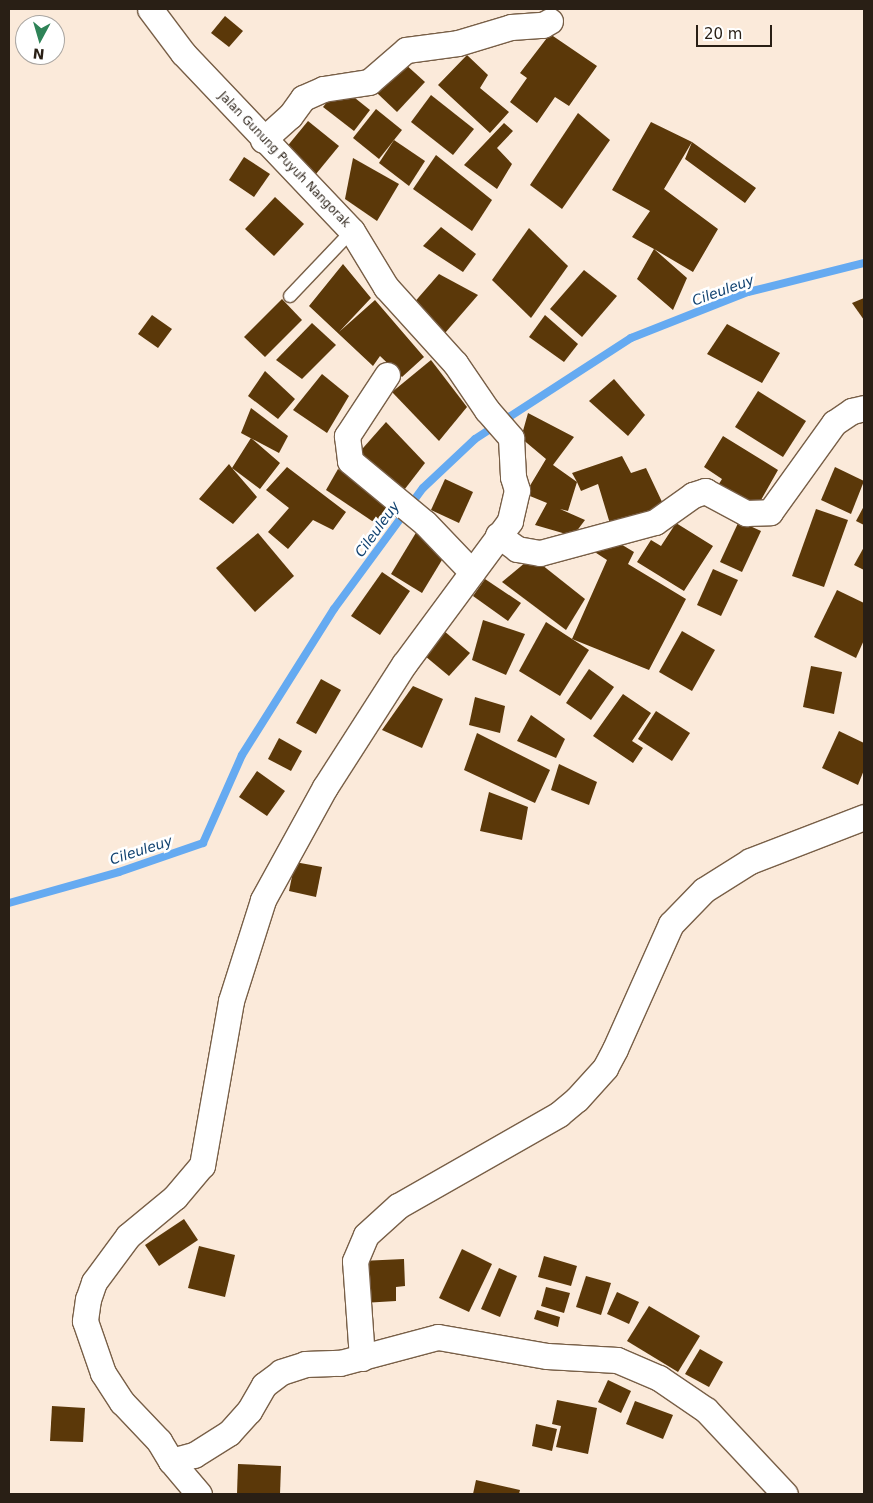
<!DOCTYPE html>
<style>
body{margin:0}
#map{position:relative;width:873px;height:1503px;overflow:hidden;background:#fbeada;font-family:"DejaVu Sans",sans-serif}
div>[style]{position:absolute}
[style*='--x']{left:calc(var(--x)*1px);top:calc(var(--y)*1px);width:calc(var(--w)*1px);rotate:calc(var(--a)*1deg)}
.stream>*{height:8px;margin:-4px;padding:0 4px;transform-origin:4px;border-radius:4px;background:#65aaf1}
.building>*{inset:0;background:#5b3809}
.roads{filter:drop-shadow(1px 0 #785f47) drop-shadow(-1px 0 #785f47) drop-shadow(0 1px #785f47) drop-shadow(0 -1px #785f47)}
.service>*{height:12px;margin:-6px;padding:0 6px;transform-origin:6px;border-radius:6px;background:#fff}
.minor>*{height:25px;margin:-12.5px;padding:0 12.5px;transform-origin:12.5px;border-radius:12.5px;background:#fff}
span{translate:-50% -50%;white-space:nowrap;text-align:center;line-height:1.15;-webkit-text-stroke:5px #fff;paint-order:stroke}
.street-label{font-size:12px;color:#291f15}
.water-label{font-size:14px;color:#114270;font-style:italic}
.frame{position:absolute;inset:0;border:10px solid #291f15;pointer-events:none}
.north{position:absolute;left:15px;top:15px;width:50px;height:50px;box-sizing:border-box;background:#fff;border:1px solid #a9a5a1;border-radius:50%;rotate:186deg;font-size:14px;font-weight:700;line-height:20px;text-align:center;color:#291f15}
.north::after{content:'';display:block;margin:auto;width:18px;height:22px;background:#2e8357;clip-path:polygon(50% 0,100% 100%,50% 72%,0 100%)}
.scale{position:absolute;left:696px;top:25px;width:76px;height:22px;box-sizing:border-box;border:2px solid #291f15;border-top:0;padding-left:6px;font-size:15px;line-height:18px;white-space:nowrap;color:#291f15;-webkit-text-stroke:4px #fff;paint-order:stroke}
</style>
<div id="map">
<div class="stream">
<i style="--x:9;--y:903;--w:114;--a:-15.7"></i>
<i style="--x:119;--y:872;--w:89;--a:-19"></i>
<i style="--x:203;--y:843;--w:96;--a:-66.1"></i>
<i style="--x:242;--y:755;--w:173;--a:-57.8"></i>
<i style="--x:334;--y:609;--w:150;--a:-53.7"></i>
<i style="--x:423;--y:488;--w:71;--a:-43.3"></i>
<i style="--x:475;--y:439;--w:186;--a:-32.9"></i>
<i style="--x:631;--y:338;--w:126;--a:-21.5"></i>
<i style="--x:748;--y:292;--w:120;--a:-14"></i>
</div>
<div class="building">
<i style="clip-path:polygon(225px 16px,243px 31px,229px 47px,211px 33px)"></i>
<i style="clip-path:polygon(550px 34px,597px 66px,569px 106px,555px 97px,537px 123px,510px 102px,527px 78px,520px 73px)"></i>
<i style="clip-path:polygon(467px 55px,488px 75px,480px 88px,509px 112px,490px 133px,438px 85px)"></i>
<i style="clip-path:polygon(404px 63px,425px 82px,397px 112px,377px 93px)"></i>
<i style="clip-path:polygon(340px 86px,370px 110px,354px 131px,323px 107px)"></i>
<i style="clip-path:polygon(431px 95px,474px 129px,453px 155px,411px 122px)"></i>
<i style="clip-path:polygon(376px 109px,402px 130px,379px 159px,353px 138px)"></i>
<i style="clip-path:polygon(578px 113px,610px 140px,562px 209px,530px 185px)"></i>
<i style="clip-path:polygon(308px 121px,339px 146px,316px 174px,285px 149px)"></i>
<i style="clip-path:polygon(651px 122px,692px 142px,756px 188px,745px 203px,685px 159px,692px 142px,664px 189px,718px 229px,693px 272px,654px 249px,687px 278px,673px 310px,637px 279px,654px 249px,632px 237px,650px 211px,612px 190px)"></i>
<i style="clip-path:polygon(504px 123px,513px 131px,497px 148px,512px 164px,497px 189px,464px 165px)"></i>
<i style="clip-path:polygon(394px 140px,425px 161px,409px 186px,379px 163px)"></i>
<i style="clip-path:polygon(436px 155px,492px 200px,472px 231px,413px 189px)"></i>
<i style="clip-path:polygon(244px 157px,270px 174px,254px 197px,229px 180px)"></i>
<i style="clip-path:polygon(353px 158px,399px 184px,377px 221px,345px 199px)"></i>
<i style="clip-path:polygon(275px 197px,304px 224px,274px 256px,245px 229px)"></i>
<i style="clip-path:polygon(441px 227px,476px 254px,463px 272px,423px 246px)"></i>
<i style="clip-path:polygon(529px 228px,568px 266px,531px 318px,492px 280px)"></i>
<i style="clip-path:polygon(343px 264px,371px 298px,339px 332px,375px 300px,424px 357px,402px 377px,380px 356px,373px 366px,309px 306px)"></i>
<i style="clip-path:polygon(584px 270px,617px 296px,582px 337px,550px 309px)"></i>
<i style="clip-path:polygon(439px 274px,478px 295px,445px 333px,412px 305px)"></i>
<i style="clip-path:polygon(864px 298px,864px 320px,852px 303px)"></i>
<i style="clip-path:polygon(282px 299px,302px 320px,265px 357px,244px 337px)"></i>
<i style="clip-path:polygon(152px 315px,172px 329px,158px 348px,138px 334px)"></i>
<i style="clip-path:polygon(545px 315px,578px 344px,564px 362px,529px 337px)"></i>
<i style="clip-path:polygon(312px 323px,336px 345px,302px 379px,276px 360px)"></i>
<i style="clip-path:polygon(727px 324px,780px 353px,762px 383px,707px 354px)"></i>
<i style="clip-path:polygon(431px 360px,467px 407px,439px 441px,392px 392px)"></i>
<i style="clip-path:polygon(265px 371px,295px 399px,278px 419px,248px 396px)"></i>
<i style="clip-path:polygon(322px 374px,349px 396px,327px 433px,293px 410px)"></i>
<i style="clip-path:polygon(614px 379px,645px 415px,628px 436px,589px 401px)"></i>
<i style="clip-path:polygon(758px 391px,806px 421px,783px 457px,735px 427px)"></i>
<i style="clip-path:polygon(251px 408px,288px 436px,279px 453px,241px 433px)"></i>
<i style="clip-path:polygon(528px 413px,574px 437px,553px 465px,577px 482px,572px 473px,622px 456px,631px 473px,646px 468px,664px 506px,611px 527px,598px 484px,581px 491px,577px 482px,568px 511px,560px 509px,585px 520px,573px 536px,535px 525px,547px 503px,525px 494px,546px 459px,521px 438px)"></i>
<i style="clip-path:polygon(386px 422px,425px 463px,401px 494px,356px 456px)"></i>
<i style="clip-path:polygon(723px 436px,778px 470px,757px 507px,717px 487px,722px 479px,704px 467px)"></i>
<i style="clip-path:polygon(251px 438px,280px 463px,260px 489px,232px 468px,257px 497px,233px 524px,199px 499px,229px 464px,232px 468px)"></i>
<i style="clip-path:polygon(287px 467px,346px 512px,333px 530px,313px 520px,288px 549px,268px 532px,289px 508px,266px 490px)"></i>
<i style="clip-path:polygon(835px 467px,864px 481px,851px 514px,821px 500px)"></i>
<i style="clip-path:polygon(338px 469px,389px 504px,378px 525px,326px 490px)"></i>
<i style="clip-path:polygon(445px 479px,473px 492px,459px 523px,431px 510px)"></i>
<i style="clip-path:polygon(864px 506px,864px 525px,856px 521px)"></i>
<i style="clip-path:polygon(816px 509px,848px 520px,824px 587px,792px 576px)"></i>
<i style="clip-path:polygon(739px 521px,761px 531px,742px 572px,720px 562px)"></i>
<i style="clip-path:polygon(676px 523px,713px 546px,684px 591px,637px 562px,651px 540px,661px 546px)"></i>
<i style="clip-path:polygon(417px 531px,448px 550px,422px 593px,391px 574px)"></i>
<i style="clip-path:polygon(258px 533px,294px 576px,255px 612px,216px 568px)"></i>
<i style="clip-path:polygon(614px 540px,634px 552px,628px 564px,686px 599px,649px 670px,572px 639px,607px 560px,590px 549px)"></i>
<i style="clip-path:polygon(864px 547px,864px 570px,854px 565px)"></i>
<i style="clip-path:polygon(532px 557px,585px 599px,566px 630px,502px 582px)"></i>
<i style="clip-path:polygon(713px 569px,738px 580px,721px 616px,697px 605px)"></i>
<i style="clip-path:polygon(382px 572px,410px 591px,380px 635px,351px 616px)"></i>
<i style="clip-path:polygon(485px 579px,521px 603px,508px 621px,473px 596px)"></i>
<i style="clip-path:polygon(837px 590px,864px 603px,864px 640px,856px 658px,814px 637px)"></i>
<i style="clip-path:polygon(483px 620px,525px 634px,506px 675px,472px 660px)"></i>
<i style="clip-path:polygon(546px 622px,589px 650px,560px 696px,519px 671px)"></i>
<i style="clip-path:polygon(437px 625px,470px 653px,449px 676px,419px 651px)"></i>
<i style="clip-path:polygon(682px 631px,715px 650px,692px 691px,659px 672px)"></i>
<i style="clip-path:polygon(811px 666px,842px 672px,834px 714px,803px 707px)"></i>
<i style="clip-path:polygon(589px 669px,614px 687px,591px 720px,566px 703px)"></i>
<i style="clip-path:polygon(321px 679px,341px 690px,316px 734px,296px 723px)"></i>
<i style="clip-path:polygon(413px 686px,443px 699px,422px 748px,382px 730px)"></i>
<i style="clip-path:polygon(623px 694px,651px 713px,632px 741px,643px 748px,633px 763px,593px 736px)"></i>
<i style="clip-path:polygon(475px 697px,505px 706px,500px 733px,469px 725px)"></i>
<i style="clip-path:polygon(656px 711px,690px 733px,672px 761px,638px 739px)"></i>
<i style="clip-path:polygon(531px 715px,565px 739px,556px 758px,517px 741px)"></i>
<i style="clip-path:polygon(839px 731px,864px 743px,864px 770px,858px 785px,822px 768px)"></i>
<i style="clip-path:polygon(477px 733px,550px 770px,535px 803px,464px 770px)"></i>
<i style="clip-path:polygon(279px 738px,302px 751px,291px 771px,268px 759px)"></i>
<i style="clip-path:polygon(559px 764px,597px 782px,589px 805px,551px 790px)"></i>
<i style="clip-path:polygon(257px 771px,285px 791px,267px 816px,239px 797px)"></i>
<i style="clip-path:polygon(489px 792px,528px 807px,522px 840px,480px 831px)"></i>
<i style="clip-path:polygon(295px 862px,322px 867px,316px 897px,289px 891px)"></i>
<i style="clip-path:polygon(184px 1219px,198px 1240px,159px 1266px,145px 1245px)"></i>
<i style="clip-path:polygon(199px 1246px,235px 1255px,225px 1297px,188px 1288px)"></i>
<i style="clip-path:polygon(462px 1249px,492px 1264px,469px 1312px,439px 1298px)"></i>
<i style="clip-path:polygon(544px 1256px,577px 1266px,571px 1286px,538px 1277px)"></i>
<i style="clip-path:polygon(404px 1259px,405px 1286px,396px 1287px,396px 1301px,363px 1303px,361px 1261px)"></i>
<i style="clip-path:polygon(499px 1268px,517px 1276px,500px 1317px,481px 1309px)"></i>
<i style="clip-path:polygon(586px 1276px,611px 1283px,601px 1315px,576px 1307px)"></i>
<i style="clip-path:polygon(546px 1287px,570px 1293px,564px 1313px,541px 1306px)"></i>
<i style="clip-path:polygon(617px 1292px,639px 1302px,629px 1324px,607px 1314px)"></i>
<i style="clip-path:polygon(649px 1306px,700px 1336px,678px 1372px,627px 1341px)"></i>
<i style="clip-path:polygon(537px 1310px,560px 1317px,558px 1327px,534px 1319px)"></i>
<i style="clip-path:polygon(700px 1349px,723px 1362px,709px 1387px,685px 1374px)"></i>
<i style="clip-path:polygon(608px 1380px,631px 1391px,621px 1413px,598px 1402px)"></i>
<i style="clip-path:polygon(557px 1400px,597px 1408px,588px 1454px,556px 1447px,561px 1426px,552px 1424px)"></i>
<i style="clip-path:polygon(635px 1401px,673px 1415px,663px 1439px,626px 1424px)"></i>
<i style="clip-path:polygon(52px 1406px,85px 1408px,83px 1442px,50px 1441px)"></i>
<i style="clip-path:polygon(536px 1424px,557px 1429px,552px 1451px,532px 1446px)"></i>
<i style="clip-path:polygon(238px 1464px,281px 1466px,280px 1494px,237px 1494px)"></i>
<i style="clip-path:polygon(476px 1480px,520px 1490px,519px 1494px,473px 1494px)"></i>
</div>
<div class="roads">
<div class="service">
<i style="--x:290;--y:296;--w:90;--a:-46.4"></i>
</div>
<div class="minor">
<i style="--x:150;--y:9;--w:55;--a:53.1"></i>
<i style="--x:183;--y:53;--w:245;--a:46.5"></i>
<i style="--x:352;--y:231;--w:66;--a:58.7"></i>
<i style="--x:386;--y:287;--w:103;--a:47.8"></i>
<i style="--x:455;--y:363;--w:57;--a:55.8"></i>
<i style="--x:487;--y:410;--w:37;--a:49"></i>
<i style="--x:511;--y:438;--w:39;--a:87"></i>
<i style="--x:513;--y:477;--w:14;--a:73"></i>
<i style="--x:517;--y:490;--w:32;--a:103"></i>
<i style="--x:510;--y:521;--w:178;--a:126.5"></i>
<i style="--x:404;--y:664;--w:146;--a:122.7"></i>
<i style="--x:325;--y:787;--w:129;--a:118.8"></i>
<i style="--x:263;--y:900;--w:106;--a:107.6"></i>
<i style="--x:231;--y:1001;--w:167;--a:100"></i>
<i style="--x:202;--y:1165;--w:42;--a:130.2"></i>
<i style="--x:175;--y:1197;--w:61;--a:140.3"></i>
<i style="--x:128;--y:1236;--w:57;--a:126.5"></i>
<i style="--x:94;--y:1282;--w:18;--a:109"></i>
<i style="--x:88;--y:1299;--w:22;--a:98"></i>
<i style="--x:85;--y:1321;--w:55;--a:70.9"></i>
<i style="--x:103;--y:1373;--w:35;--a:57"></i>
<i style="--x:122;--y:1402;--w:54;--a:46.5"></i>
<i style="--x:159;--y:1441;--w:23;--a:59"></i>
<i style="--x:171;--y:1461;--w:43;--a:49.7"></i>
<i style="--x:263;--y:140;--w:36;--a:-42"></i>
<i style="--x:290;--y:116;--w:22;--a:-54"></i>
<i style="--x:303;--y:98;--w:22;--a:-24"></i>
<i style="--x:323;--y:89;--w:47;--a:-8.7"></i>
<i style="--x:369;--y:82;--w:49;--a:-40.9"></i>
<i style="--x:406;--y:50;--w:52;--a:-7.7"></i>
<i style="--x:458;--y:43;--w:55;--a:-16.8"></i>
<i style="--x:511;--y:27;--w:32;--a:-4"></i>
<i style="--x:543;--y:25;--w:8;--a:-30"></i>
<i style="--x:387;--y:375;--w:73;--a:123.3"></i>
<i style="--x:347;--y:436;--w:25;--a:83"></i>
<i style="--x:350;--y:461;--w:97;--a:39.6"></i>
<i style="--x:425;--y:523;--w:68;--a:46.2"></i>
<i style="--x:498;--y:535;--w:24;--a:36"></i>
<i style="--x:517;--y:549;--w:23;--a:10"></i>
<i style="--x:540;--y:553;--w:119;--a:-15.1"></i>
<i style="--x:655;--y:522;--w:47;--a:-35.4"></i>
<i style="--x:693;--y:495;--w:13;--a:-18"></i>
<i style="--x:705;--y:491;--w:47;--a:28.2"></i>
<i style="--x:746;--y:513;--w:24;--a:-2"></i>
<i style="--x:770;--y:512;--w:110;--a:-54.3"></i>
<i style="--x:834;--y:423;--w:22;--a:-34"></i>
<i style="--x:852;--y:411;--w:12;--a:-14"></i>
<i style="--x:362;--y:1358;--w:97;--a:-94.1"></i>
<i style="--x:355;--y:1261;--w:28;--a:-67"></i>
<i style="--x:366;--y:1235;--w:43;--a:-42.2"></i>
<i style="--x:398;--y:1206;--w:185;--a:-29.7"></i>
<i style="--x:559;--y:1114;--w:23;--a:-40"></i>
<i style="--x:577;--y:1099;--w:42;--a:-47.9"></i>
<i style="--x:605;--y:1068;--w:21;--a:-62"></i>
<i style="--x:615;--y:1049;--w:137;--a:-65.9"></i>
<i style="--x:671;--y:924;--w:47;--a:-45.9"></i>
<i style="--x:704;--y:890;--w:54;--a:-32.2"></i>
<i style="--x:750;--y:861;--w:122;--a:-21.1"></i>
<i style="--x:171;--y:1461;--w:24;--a:-15"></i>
<i style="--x:194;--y:1455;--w:41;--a:-32.2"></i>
<i style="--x:229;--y:1433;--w:30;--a:-48"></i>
<i style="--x:249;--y:1411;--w:30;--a:-60"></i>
<i style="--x:264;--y:1385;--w:21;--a:-37"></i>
<i style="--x:281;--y:1372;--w:25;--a:-18"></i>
<i style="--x:305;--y:1364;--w:35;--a:-2"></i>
<i style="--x:340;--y:1363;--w:101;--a:-14.9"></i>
<i style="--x:438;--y:1337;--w:111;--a:9.9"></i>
<i style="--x:547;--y:1356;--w:70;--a:3.3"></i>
<i style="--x:617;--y:1360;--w:46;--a:23.2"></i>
<i style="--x:659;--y:1378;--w:57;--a:34.2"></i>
<i style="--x:706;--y:1410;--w:115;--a:46.8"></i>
</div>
</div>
<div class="street-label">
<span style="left:284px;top:160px;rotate:46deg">Jalan Gunung Puyuh Nangorak</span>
</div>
<div class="water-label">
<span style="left:723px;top:290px;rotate:-20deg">Cileuleuy</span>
<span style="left:377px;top:529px;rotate:-54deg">Cileuleuy</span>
<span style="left:141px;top:850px;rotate:-18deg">Cileuleuy</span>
</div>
<div class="frame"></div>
<div class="north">N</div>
<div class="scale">20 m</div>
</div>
